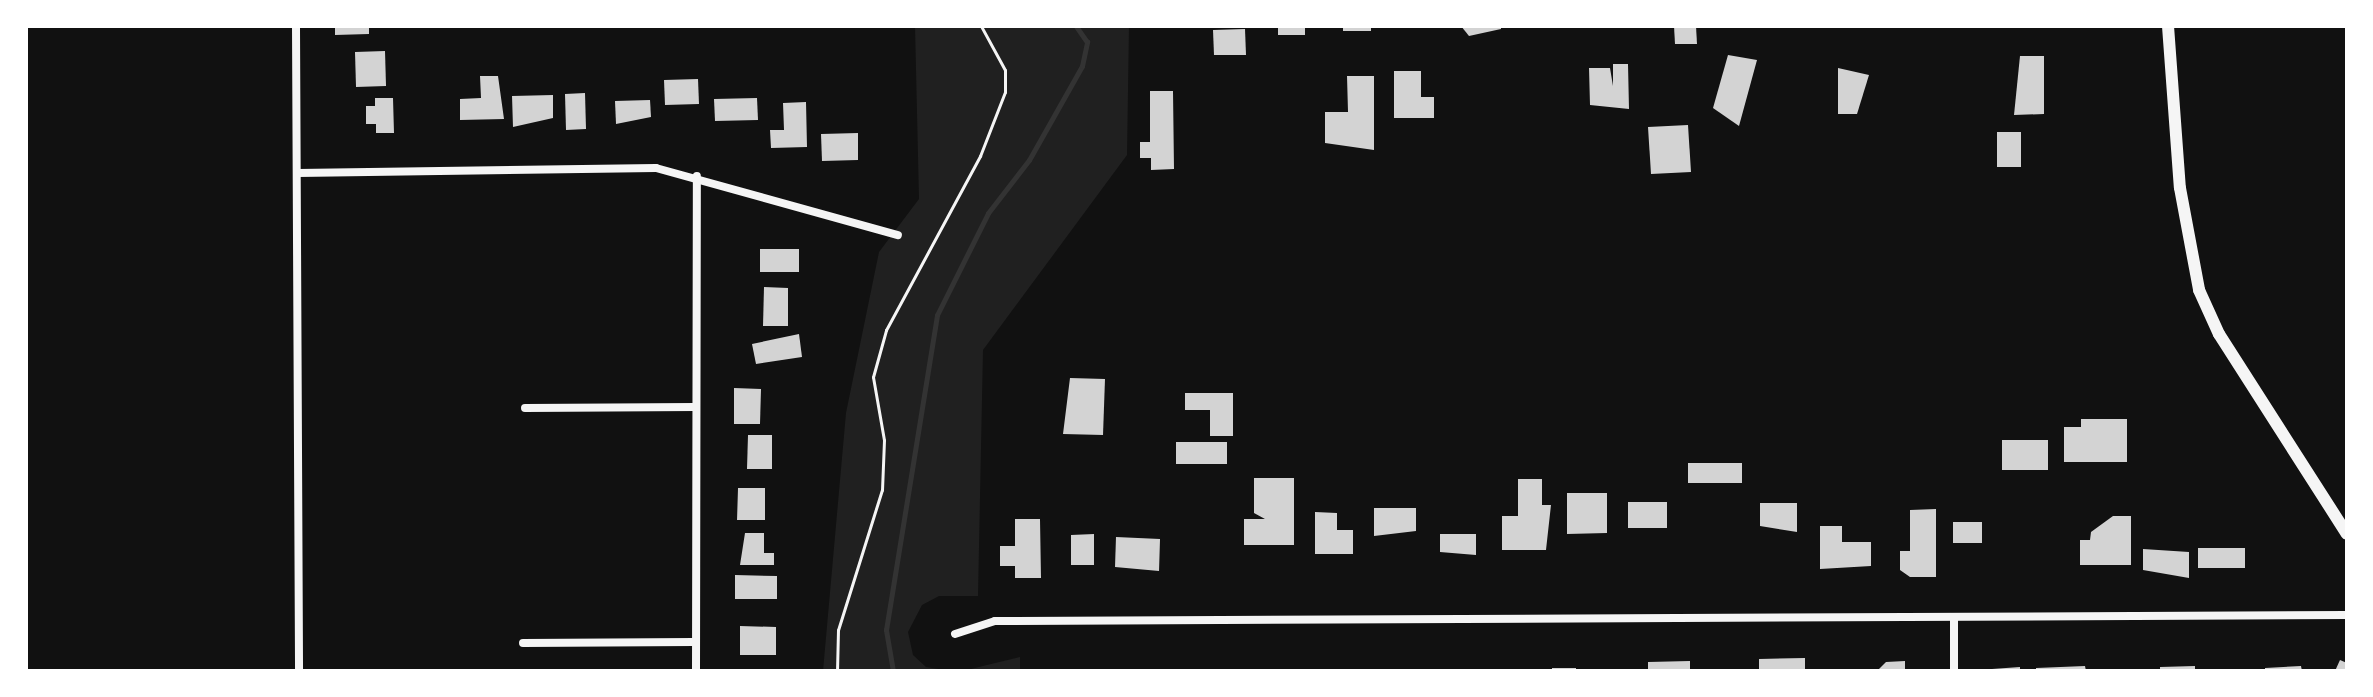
<!DOCTYPE html>
<style>
body{margin:0}
#map{position:relative;width:2373px;height:697px;overflow:hidden;background:#111;font-family:"Fira Sans",sans-serif}
div>[style]{position:absolute}
[style*='--x']{left:calc(var(--x)*1px);top:calc(var(--y)*1px);width:calc(var(--w)*1px);rotate:calc(var(--a)*1deg)}
.green>*{inset:0;background:#202020}
.stream>*{height:5px;margin:-2.5px;padding:0 2.5px;transform-origin:2.5px;border-radius:2.5px;background:#333}
.building>*{inset:0;background:#d3d3d3}
.path>*{height:3px;margin:-1.5px;padding:0 1.5px;transform-origin:1.5px;border-radius:1.5px;background:#f5f5f5}
.minor>*{height:8px;margin:-4px;padding:0 4px;transform-origin:4px;border-radius:4px;background:#f5f5f5}
.secondary>*{height:12px;margin:-6px;padding:0 6px;transform-origin:6px;border-radius:6px;background:#f5f5f5}
span{translate:-50% -50%;white-space:nowrap;text-align:center;line-height:1.15;-webkit-text-stroke:8px #fff;paint-order:stroke}
.frame{position:absolute;inset:0;border:28px solid #fff;pointer-events:none}
</style>
<div id="map">
<div class="green">
<i style="clip-path:polygon(915px 26px,1129px 26px,1127px 155px,983px 350px,978px 596px,939px 596px,922px 605px,908px 632px,913px 655px,926px 667px,951px 671px,823px 671px,846px 413px,879px 252px,919px 199px)"></i>
<i style="clip-path:polygon(1020px 657px,1020px 671px,963px 671px,987px 665px)"></i>
</div>
<div class="stream">
<i style="--x:893;--y:671;--w:42;--a:-99.7"></i>
<i style="--x:886;--y:630;--w:319;--a:-80.8"></i>
<i style="--x:937;--y:315;--w:114;--a:-63.4"></i>
<i style="--x:988;--y:213;--w:67;--a:-52.3"></i>
<i style="--x:1029;--y:160;--w:108;--a:-60.6"></i>
<i style="--x:1082;--y:66;--w:25;--a:-78"></i>
<i style="--x:1087;--y:42;--w:19;--a:-125"></i>
</div>
<div class="building">
<i style="clip-path:polygon(335px 26px,369px 26px,369px 34px,335px 35px)"></i>
<i style="clip-path:polygon(1278px 26px,1305px 26px,1305px 35px,1278px 35px)"></i>
<i style="clip-path:polygon(1343px 26px,1371px 26px,1371px 31px,1343px 31px)"></i>
<i style="clip-path:polygon(1461px 26px,1501px 26px,1501px 29px,1469px 36px)"></i>
<i style="clip-path:polygon(1674px 26px,1696px 26px,1697px 44px,1675px 44px)"></i>
<i style="clip-path:polygon(1245px 29px,1246px 55px,1214px 55px,1213px 30px)"></i>
<i style="clip-path:polygon(385px 51px,386px 86px,356px 87px,355px 52px)"></i>
<i style="clip-path:polygon(1728px 55px,1757px 60px,1739px 126px,1713px 108px)"></i>
<i style="clip-path:polygon(2020px 56px,2044px 56px,2044px 114px,2014px 115px)"></i>
<i style="clip-path:polygon(1613px 64px,1628px 64px,1629px 109px,1590px 105px,1589px 68px,1610px 68px,1613px 86px)"></i>
<i style="clip-path:polygon(1838px 68px,1869px 75px,1857px 114px,1838px 114px)"></i>
<i style="clip-path:polygon(1394px 71px,1421px 71px,1421px 97px,1434px 97px,1434px 118px,1394px 118px)"></i>
<i style="clip-path:polygon(480px 76px,498px 76px,504px 119px,460px 120px,460px 99px,481px 98px)"></i>
<i style="clip-path:polygon(1347px 76px,1374px 76px,1374px 150px,1325px 143px,1325px 112px,1348px 112px)"></i>
<i style="clip-path:polygon(698px 79px,699px 104px,665px 105px,664px 80px)"></i>
<i style="clip-path:polygon(1150px 91px,1173px 91px,1174px 169px,1151px 170px,1151px 158px,1140px 158px,1140px 142px,1150px 142px)"></i>
<i style="clip-path:polygon(585px 93px,586px 129px,566px 130px,565px 94px)"></i>
<i style="clip-path:polygon(553px 95px,553px 118px,513px 127px,512px 96px)"></i>
<i style="clip-path:polygon(375px 98px,393px 98px,394px 133px,376px 133px,376px 124px,366px 124px,366px 106px,375px 106px)"></i>
<i style="clip-path:polygon(757px 98px,758px 120px,715px 121px,714px 99px)"></i>
<i style="clip-path:polygon(650px 100px,651px 117px,616px 124px,615px 101px)"></i>
<i style="clip-path:polygon(806px 102px,807px 147px,771px 148px,770px 130px,784px 130px,783px 103px)"></i>
<i style="clip-path:polygon(1688px 125px,1691px 172px,1651px 174px,1648px 127px)"></i>
<i style="clip-path:polygon(1997px 132px,2021px 132px,2021px 167px,1997px 167px)"></i>
<i style="clip-path:polygon(858px 133px,858px 160px,822px 161px,821px 134px)"></i>
<i style="clip-path:polygon(760px 249px,799px 249px,799px 272px,760px 272px)"></i>
<i style="clip-path:polygon(764px 287px,788px 288px,788px 326px,763px 326px)"></i>
<i style="clip-path:polygon(799px 334px,802px 357px,756px 364px,752px 344px)"></i>
<i style="clip-path:polygon(1070px 378px,1105px 379px,1103px 435px,1063px 434px)"></i>
<i style="clip-path:polygon(734px 388px,761px 389px,760px 424px,734px 424px)"></i>
<i style="clip-path:polygon(1185px 393px,1233px 393px,1233px 436px,1210px 436px,1210px 410px,1185px 410px)"></i>
<i style="clip-path:polygon(2081px 419px,2127px 419px,2127px 462px,2064px 462px,2064px 427px,2081px 427px)"></i>
<i style="clip-path:polygon(748px 435px,772px 435px,772px 469px,747px 469px)"></i>
<i style="clip-path:polygon(2002px 440px,2048px 440px,2048px 470px,2002px 470px)"></i>
<i style="clip-path:polygon(1176px 442px,1227px 442px,1227px 464px,1176px 464px)"></i>
<i style="clip-path:polygon(1688px 463px,1742px 463px,1742px 483px,1688px 483px)"></i>
<i style="clip-path:polygon(1254px 478px,1294px 478px,1294px 545px,1244px 545px,1244px 519px,1265px 519px,1254px 513px)"></i>
<i style="clip-path:polygon(1518px 479px,1542px 479px,1542px 505px,1551px 505px,1546px 550px,1502px 550px,1502px 516px,1518px 516px)"></i>
<i style="clip-path:polygon(738px 488px,765px 488px,765px 520px,737px 520px)"></i>
<i style="clip-path:polygon(1567px 493px,1607px 493px,1607px 533px,1567px 534px)"></i>
<i style="clip-path:polygon(1628px 502px,1667px 502px,1667px 528px,1628px 528px)"></i>
<i style="clip-path:polygon(1760px 503px,1797px 503px,1797px 532px,1760px 526px)"></i>
<i style="clip-path:polygon(1374px 508px,1416px 508px,1416px 531px,1374px 536px)"></i>
<i style="clip-path:polygon(1936px 509px,1936px 577px,1910px 577px,1900px 570px,1900px 551px,1910px 551px,1910px 510px)"></i>
<i style="clip-path:polygon(1315px 512px,1337px 513px,1337px 530px,1353px 530px,1353px 554px,1315px 554px)"></i>
<i style="clip-path:polygon(2113px 516px,2131px 516px,2131px 565px,2080px 565px,2080px 540px,2090px 540px,2091px 532px)"></i>
<i style="clip-path:polygon(1015px 519px,1040px 519px,1041px 578px,1015px 578px,1015px 566px,1000px 566px,1000px 546px,1015px 546px)"></i>
<i style="clip-path:polygon(1953px 522px,1982px 522px,1982px 543px,1953px 543px)"></i>
<i style="clip-path:polygon(1820px 526px,1842px 526px,1842px 542px,1871px 542px,1871px 566px,1820px 569px)"></i>
<i style="clip-path:polygon(745px 533px,764px 533px,764px 553px,774px 553px,774px 565px,740px 565px)"></i>
<i style="clip-path:polygon(1094px 534px,1094px 565px,1071px 565px,1071px 535px)"></i>
<i style="clip-path:polygon(1440px 534px,1476px 534px,1476px 555px,1440px 552px)"></i>
<i style="clip-path:polygon(1116px 537px,1160px 539px,1159px 571px,1115px 567px)"></i>
<i style="clip-path:polygon(2198px 548px,2245px 548px,2245px 568px,2198px 568px)"></i>
<i style="clip-path:polygon(2143px 549px,2189px 552px,2189px 578px,2143px 570px)"></i>
<i style="clip-path:polygon(735px 575px,777px 576px,777px 599px,735px 599px)"></i>
<i style="clip-path:polygon(740px 626px,776px 627px,776px 655px,740px 655px)"></i>
<i style="clip-path:polygon(1805px 658px,1805px 671px,1759px 671px,1759px 659px)"></i>
<i style="clip-path:polygon(2340px 660px,2347px 663px,2347px 671px,2335px 671px)"></i>
<i style="clip-path:polygon(1690px 661px,1690px 671px,1648px 671px,1648px 662px)"></i>
<i style="clip-path:polygon(1905px 661px,1905px 671px,1877px 671px,1886px 662px)"></i>
<i style="clip-path:polygon(2085px 666px,2086px 671px,2036px 671px,2036px 668px)"></i>
<i style="clip-path:polygon(2195px 666px,2195px 671px,2160px 671px,2160px 667px)"></i>
<i style="clip-path:polygon(2301px 666px,2302px 671px,2265px 671px,2265px 668px)"></i>
<i style="clip-path:polygon(2020px 667px,2020px 671px,1992px 671px,1992px 669px)"></i>
<i style="clip-path:polygon(1552px 668px,1576px 668px,1576px 671px,1552px 671px)"></i>
</div>
<div class="path">
<i style="--x:837;--y:671;--w:41;--a:-88.6"></i>
<i style="--x:838;--y:630;--w:147;--a:-72.6"></i>
<i style="--x:882;--y:490;--w:50;--a:-87.7"></i>
<i style="--x:884;--y:440;--w:64;--a:-99.9"></i>
<i style="--x:873;--y:377;--w:49;--a:-74.5"></i>
<i style="--x:886;--y:330;--w:198;--a:-61.6"></i>
<i style="--x:980;--y:156;--w:69;--a:-68.7"></i>
<i style="--x:1005;--y:92;--w:22;--a:-90"></i>
<i style="--x:1005;--y:70;--w:50;--a:-118.6"></i>
</div>
<div class="minor">
<i style="--x:296;--y:26;--w:645;--a:89.73"></i>
<i style="--x:298;--y:173;--w:358;--a:-0.8"></i>
<i style="--x:656;--y:168;--w:251;--a:15.5"></i>
<i style="--x:525;--y:408;--w:171;--a:-0.3"></i>
<i style="--x:955;--y:634;--w:42;--a:-18"></i>
<i style="--x:995;--y:621;--w:1352;--a:-0.25"></i>
<i style="--x:523;--y:643;--w:171;--a:-0.3"></i>
<i style="--x:696;--y:671;--w:495;--a:-89.9"></i>
<i style="--x:1954;--y:671;--w:52;--a:-90"></i>
</div>
<div class="secondary">
<i style="--x:2168;--y:26;--w:162;--a:85.8"></i>
<i style="--x:2180;--y:188;--w:104;--a:79.4"></i>
<i style="--x:2199;--y:290;--w:48;--a:65.6"></i>
<i style="--x:2219;--y:334;--w:237;--a:57.4"></i>
</div>
<div class="frame"></div>
</div>
